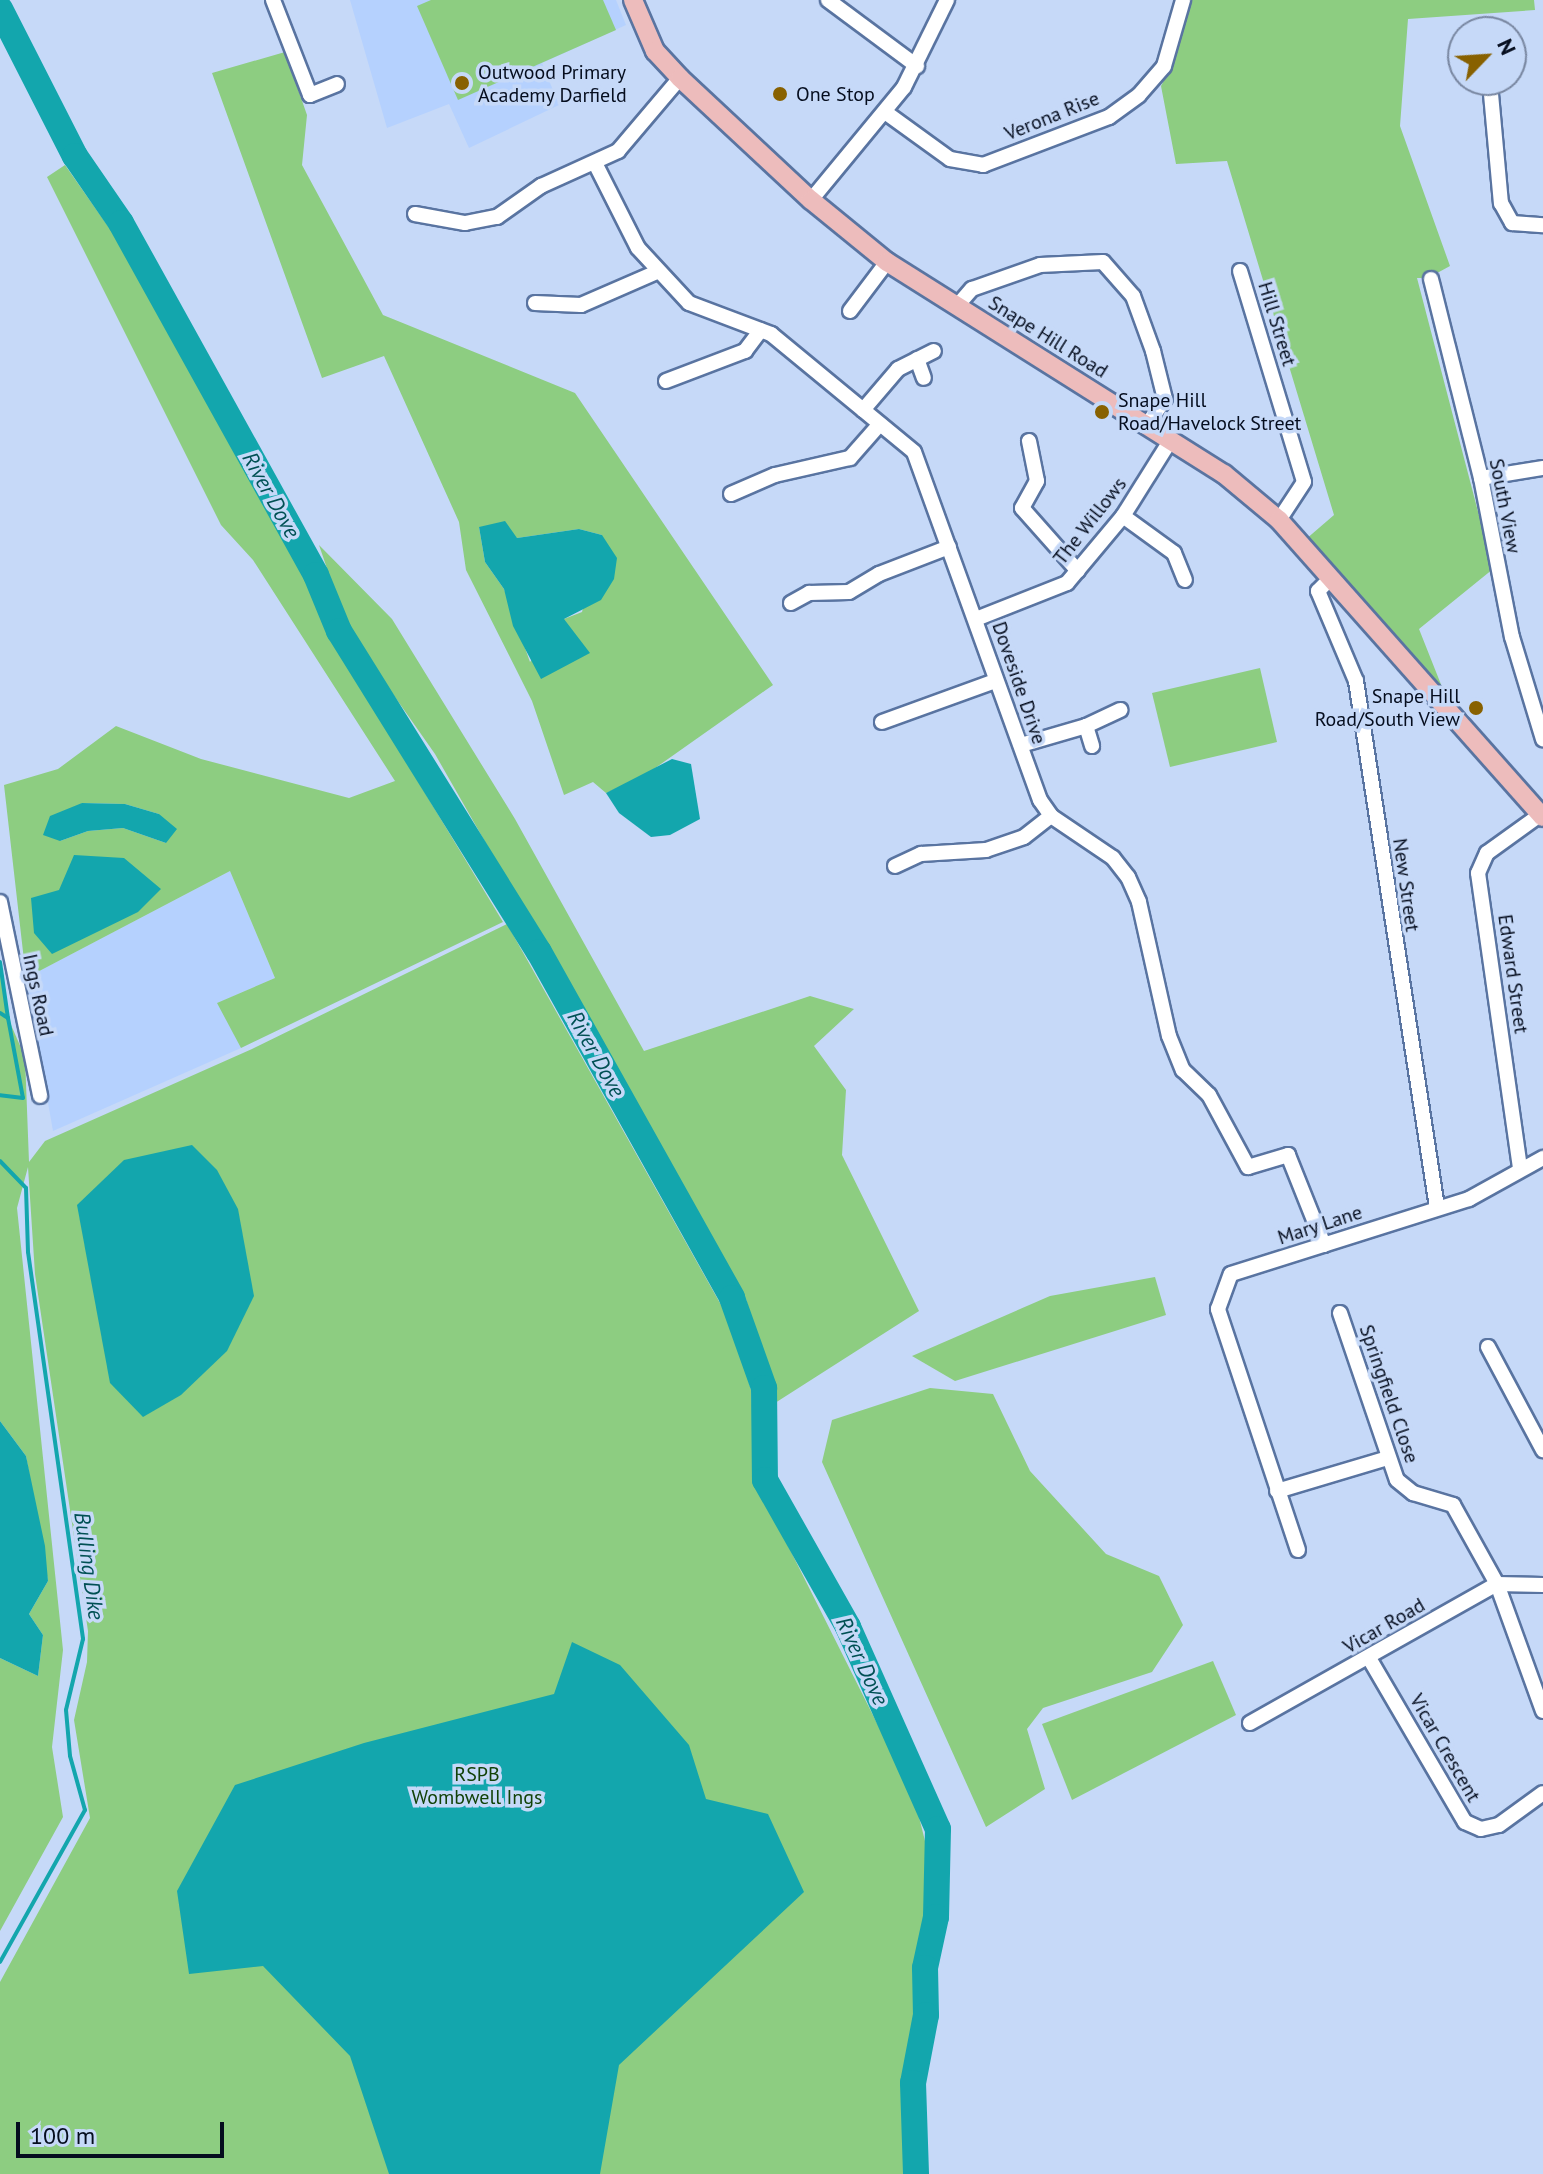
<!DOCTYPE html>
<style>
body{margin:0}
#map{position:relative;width:1543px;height:2174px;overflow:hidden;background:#c6d9f8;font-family:"PT Sans",sans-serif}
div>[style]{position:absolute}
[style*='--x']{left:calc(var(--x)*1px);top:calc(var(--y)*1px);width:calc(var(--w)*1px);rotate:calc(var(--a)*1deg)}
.built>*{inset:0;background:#b5d1fe}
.green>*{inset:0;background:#8dcd81}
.water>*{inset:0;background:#13a6ad}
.stream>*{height:4px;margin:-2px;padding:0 2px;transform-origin:2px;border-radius:2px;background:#13a6ad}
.river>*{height:26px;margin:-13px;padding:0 13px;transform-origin:13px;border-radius:13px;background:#13a6ad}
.roads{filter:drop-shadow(2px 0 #5974a1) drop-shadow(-2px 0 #5974a1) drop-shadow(0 2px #5974a1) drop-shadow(0 -2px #5974a1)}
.minor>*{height:14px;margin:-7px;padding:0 7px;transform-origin:7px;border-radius:7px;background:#fff}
.major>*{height:18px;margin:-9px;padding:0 9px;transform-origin:9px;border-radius:9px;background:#edbcbc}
.dots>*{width:22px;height:22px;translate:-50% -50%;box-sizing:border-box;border:4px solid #c6d9f8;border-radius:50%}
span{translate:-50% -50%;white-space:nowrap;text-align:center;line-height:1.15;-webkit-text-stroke:7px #c6d9f8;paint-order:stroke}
.poi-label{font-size:20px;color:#050d1e}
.left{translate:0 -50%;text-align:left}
.right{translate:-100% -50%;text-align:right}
.street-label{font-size:20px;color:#050d1e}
.park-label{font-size:20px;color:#114207}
.water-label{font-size:22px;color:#005054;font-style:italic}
.north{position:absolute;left:1447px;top:16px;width:80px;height:80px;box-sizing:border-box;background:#c6d9f8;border:2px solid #7987a1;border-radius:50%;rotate:65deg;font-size:22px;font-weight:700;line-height:32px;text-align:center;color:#050d1e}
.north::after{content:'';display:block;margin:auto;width:28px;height:36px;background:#886100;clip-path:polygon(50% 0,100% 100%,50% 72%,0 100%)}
.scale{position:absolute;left:16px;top:2122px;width:208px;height:36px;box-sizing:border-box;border:4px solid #050d1e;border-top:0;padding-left:10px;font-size:24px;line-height:28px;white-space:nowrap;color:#050d1e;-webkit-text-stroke:6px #c6d9f8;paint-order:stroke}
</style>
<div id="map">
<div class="built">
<i style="clip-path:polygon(350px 0,616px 0,626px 25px,542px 63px,559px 105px,469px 148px,449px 104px,387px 128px)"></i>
<i style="clip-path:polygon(230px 871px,275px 978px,218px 1003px,241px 1048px,53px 1131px,26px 978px)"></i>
</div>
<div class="green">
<i style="clip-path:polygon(431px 0,603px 0,616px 30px,458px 100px,417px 6px)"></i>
<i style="clip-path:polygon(1185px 0,1534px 0,1535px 10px,1408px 19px,1400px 126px,1450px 266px,1428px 278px,1417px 278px,1493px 569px,1419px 629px,1442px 687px,1305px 540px,1334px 515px,1227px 161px,1176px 164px,1161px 86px,1173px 64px)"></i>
<i style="clip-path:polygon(evenodd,285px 52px,307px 115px,302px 165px,383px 315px,575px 393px,773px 685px,641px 778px,606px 793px,593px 782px,564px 795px,532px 701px,466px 570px,459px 522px,384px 356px,322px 378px,212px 73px,285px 52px,479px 527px,517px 538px,579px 529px,602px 535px,582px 612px,564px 619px,530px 662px,504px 589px,485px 562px,479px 527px)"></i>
<i style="clip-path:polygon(evenodd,65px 165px,112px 232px,307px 580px,332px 639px,503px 922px,241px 1048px,217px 1003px,275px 978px,230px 871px,26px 978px,4px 785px,58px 769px,116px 726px,201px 759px,349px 798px,395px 781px,253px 560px,221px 525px,47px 177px,65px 165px,82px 803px,125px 804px,159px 814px,166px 843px,123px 828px,88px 831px,60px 841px,82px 803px)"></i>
<i style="clip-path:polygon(319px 545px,392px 619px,515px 819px,644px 1051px,810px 996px,854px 1009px,814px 1046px,846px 1090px,842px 1155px,919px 1311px,775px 1403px,746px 1299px,435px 754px,348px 630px)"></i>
<i style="clip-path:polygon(1260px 668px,1277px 742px,1170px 767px,1152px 693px)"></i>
<i style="clip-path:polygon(507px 924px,734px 1328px,751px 1390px,757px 1484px,914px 1797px,927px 1849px,929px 1899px,909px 2073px,907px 2174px,0 2174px,0 1982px,90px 1818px,74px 1720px,87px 1662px,88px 1631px,35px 1274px,28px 1167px,17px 1208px,63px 1650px,52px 1747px,63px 1817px,0 1931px,0 1658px,38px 1676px,43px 1635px,29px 1614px,48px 1581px,26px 1456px,0 1421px,0 968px,8px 1018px,25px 1057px,29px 1162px,45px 1141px,252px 1049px)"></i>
<i style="clip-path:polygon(1155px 1277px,1166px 1315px,955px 1381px,912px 1356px,1050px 1296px)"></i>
<i style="clip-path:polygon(930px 1388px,993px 1394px,1030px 1471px,1106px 1554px,1159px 1576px,1183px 1625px,1152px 1672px,1043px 1708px,1027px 1729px,1045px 1789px,986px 1827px,822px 1462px,832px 1420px)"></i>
<i style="clip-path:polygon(1213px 1661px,1236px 1715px,1072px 1800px,1042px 1724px)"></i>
</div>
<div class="water">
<i style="clip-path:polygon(505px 521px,517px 538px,579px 529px,602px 535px,617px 558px,614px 579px,601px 600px,564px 619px,590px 653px,541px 679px,513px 626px,504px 589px,485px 562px,479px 527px)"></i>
<i style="clip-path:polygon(672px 759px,691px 764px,700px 819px,670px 835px,651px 837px,619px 813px,606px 793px)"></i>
<i style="clip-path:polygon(82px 803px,125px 804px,159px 814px,177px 829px,166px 843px,123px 828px,88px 831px,60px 841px,43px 835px,50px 816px)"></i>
<i style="clip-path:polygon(74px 855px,124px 858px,161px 889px,138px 912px,52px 954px,34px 933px,31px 898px,59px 890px)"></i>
<i style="clip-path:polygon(192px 1145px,217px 1170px,238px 1209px,254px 1296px,227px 1351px,181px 1395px,143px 1417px,110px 1383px,77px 1205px,124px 1160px)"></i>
<i style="clip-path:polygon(0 1421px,26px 1456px,45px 1546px,48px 1581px,29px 1614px,43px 1635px,38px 1676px,0 1658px)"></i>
<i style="clip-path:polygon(572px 1642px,620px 1665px,689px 1745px,706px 1799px,768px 1814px,804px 1892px,619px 2065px,600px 2174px,389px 2174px,350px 2056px,263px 1966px,189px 1974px,177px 1891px,235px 1785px,364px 1743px,554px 1694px)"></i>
</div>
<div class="stream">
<i style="--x:0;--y:962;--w:57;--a:81.9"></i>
<i style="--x:0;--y:1013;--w:9;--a:32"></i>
<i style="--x:8;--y:1018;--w:81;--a:79.4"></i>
<i style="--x:23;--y:1098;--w:23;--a:-173"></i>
<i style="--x:0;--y:1161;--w:37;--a:46"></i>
<i style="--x:26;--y:1188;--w:64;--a:88.2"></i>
<i style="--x:28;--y:1252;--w:391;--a:81.9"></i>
<i style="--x:83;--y:1639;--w:73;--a:103.5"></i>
<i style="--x:66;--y:1710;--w:46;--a:85"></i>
<i style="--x:70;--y:1756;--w:56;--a:74.5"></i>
<i style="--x:85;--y:1810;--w:174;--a:119.2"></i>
</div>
<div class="river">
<i style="--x:0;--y:9;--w:165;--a:63"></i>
<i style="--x:75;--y:156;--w:81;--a:55.5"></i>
<i style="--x:121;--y:223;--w:402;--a:61"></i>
<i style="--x:316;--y:575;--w:61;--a:67.7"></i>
<i style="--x:339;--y:631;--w:378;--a:58.1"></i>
<i style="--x:539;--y:952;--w:396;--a:60.8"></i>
<i style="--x:732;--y:1298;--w:96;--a:70.4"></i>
<i style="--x:764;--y:1388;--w:92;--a:89.4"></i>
<i style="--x:765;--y:1480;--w:169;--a:60.5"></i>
<i style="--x:848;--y:1627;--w:221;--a:66"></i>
<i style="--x:938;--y:1829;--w:88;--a:91.3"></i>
<i style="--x:936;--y:1917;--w:52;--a:102.2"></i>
<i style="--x:925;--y:1968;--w:47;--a:88.8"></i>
<i style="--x:926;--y:2015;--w:69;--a:100.8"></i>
<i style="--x:913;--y:2083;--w:91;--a:88.1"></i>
</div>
<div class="roads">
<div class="minor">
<i style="--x:273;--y:0;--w:102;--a:68.7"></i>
<i style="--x:310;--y:95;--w:29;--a:-22"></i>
<i style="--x:828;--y:0;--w:111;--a:36.6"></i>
<i style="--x:1490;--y:83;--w:121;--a:84.8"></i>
<i style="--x:1501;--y:203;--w:23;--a:61"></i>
<i style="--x:1512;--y:223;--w:31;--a:4"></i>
<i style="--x:885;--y:112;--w:80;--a:35.9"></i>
<i style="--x:950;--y:159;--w:34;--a:10"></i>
<i style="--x:983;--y:165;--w:135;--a:-20.9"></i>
<i style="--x:1109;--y:117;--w:37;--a:-36"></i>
<i style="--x:1139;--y:95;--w:38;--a:-49"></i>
<i style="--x:1164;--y:66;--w:69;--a:-73.9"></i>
<i style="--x:596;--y:165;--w:93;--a:63.2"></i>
<i style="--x:638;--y:248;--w:75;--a:47.2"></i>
<i style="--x:689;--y:303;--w:88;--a:20.7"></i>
<i style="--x:771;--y:334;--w:185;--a:39.5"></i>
<i style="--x:914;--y:452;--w:370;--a:70.1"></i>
<i style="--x:1040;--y:800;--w:19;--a:55"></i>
<i style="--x:1051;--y:816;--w:75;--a:34.1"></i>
<i style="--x:1113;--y:858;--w:24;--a:52"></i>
<i style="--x:1128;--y:877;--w:27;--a:66"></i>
<i style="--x:1139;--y:902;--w:137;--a:77.4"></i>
<i style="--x:1169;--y:1036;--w:37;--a:68"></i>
<i style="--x:1183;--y:1070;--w:36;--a:44"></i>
<i style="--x:1209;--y:1095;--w:82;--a:61.6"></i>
<i style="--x:1248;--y:1167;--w:42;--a:-16.7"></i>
<i style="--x:1288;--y:1155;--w:97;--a:68.2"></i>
<i style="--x:811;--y:200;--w:146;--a:-50.5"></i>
<i style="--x:904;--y:87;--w:97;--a:-63.7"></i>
<i style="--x:415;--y:214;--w:51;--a:10.2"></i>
<i style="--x:465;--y:223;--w:33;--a:-11"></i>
<i style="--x:497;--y:217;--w:54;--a:-35.2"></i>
<i style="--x:541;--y:186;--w:85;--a:-24.4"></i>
<i style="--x:618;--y:151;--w:96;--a:-49.7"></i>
<i style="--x:1240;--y:271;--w:220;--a:73.1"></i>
<i style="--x:1304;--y:482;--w:45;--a:123.3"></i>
<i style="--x:1431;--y:279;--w:205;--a:75.9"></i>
<i style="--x:1481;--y:478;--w:162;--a:79"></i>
<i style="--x:1512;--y:637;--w:107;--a:73.1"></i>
<i style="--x:535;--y:303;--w:46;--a:2.5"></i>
<i style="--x:581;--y:305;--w:83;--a:-23.5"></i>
<i style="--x:957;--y:306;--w:23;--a:-49"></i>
<i style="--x:972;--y:289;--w:72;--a:-19.4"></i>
<i style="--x:1040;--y:265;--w:63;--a:-2.7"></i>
<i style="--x:1103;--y:262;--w:45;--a:48.6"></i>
<i style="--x:1133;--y:296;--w:59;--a:70"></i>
<i style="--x:1153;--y:351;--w:49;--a:76"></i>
<i style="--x:1165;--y:399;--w:32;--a:125"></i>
<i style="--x:850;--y:311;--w:61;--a:-52.9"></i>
<i style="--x:917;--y:359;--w:20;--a:70"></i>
<i style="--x:666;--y:381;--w:85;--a:-20.8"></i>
<i style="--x:745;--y:351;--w:26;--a:-53"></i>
<i style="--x:863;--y:410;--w:54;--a:-49.5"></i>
<i style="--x:898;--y:369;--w:40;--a:-26.6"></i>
<i style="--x:1029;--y:441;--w:41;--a:78.7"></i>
<i style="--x:1037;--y:481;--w:31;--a:119"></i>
<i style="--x:1022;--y:508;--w:84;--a:48.4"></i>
<i style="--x:1481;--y:478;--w:63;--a:-9.2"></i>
<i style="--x:731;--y:494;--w:48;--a:-23.4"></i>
<i style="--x:775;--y:475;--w:77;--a:-12.8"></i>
<i style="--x:850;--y:458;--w:45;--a:-48.6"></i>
<i style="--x:1123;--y:516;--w:63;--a:36"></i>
<i style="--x:1174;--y:553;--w:29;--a:68"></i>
<i style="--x:1330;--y:579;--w:17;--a:135"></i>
<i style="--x:1318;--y:591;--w:98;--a:67.1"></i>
<i style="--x:1356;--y:681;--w:532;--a:81.25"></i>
<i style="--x:791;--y:603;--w:21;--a:-29"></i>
<i style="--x:809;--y:593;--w:40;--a:-1.4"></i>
<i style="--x:849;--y:592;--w:35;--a:-31"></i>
<i style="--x:879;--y:574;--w:75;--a:-21.1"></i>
<i style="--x:976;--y:619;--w:98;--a:-21.6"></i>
<i style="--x:1067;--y:583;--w:87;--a:-50.1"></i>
<i style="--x:1123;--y:516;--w:89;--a:-57.9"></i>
<i style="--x:882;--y:722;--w:120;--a:-19.9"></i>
<i style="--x:1086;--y:726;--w:21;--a:73"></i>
<i style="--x:1021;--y:745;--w:68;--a:-16.3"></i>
<i style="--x:1086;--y:726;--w:38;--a:-25"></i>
<i style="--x:895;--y:866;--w:29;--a:-25"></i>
<i style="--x:921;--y:854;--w:65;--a:-3.5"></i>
<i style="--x:986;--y:850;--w:40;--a:-18.9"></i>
<i style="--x:1024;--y:837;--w:34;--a:-38"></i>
<i style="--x:0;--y:902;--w:198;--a:78.3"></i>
<i style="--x:1520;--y:1168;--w:298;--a:-98.1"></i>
<i style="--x:1478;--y:873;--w:22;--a:-66"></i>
<i style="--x:1487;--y:853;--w:67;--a:-35.8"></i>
<i style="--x:1340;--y:1313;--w:176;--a:71.2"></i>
<i style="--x:1397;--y:1480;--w:21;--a:39"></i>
<i style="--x:1413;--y:1493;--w:42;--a:16.7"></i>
<i style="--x:1453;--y:1505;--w:90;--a:60.9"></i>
<i style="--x:1497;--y:1584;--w:135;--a:70.1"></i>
<i style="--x:1488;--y:1347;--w:117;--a:61.9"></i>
<i style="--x:1277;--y:1491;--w:116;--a:-16.6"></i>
<i style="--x:1298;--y:1550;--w:254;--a:-108.4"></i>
<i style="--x:1218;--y:1309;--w:37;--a:-70"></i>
<i style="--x:1231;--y:1274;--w:250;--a:-17.5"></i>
<i style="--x:1469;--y:1199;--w:85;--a:-29"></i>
<i style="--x:1369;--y:1658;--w:190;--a:59.7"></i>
<i style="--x:1465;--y:1822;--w:17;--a:24"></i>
<i style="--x:1481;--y:1829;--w:18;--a:-13"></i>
<i style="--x:1499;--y:1825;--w:54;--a:-36"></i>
<i style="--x:1250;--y:1723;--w:283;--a:-29.4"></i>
<i style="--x:1497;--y:1584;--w:46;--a:1.2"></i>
</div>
<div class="major">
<i style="--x:633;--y:0;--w:56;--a:66.7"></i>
<i style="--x:655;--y:51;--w:37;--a:47"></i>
<i style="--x:680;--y:78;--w:179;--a:43"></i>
<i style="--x:811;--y:200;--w:98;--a:39.2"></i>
<i style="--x:887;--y:262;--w:398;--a:32.2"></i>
<i style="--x:1224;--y:474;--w:72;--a:39.9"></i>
<i style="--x:1279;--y:520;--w:397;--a:48.4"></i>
</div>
</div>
<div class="dots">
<i style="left:462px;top:83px;background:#886100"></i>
<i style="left:780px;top:94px;background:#886100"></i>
<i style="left:1102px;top:412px;background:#886100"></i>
<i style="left:1476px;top:708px;background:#886100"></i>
</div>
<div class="poi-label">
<span class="left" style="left:478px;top:84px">Outwood Primary<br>Academy Darfield</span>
<span class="left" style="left:796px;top:94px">One Stop</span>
<span class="left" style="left:1118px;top:412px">Snape Hill<br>Road/Havelock Street</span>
<span class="right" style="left:1460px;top:708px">Snape Hill<br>Road/South View</span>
</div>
<div class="street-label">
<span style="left:1052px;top:116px;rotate:-22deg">Verona Rise</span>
<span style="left:1277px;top:324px;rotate:73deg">Hill Street</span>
<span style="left:1048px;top:337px;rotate:32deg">Snape Hill Road</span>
<span style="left:1505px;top:506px;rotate:79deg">South View</span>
<span style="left:1090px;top:521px;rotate:-52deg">The Willows</span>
<span style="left:1019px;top:683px;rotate:71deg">Doveside Drive</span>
<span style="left:1406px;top:885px;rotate:82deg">New Street</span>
<span style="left:1513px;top:974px;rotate:82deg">Edward Street</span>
<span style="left:38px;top:995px;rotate:78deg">Ings Road</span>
<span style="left:1320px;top:1225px;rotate:-18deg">Mary Lane</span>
<span style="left:1389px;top:1394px;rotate:71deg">Springfield Close</span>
<span style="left:1384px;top:1626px;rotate:-30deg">Vicar Road</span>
<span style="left:1445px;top:1748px;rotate:60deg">Vicar Crescent</span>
</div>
<div class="park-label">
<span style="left:477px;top:1786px">RSPB<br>Wombwell Ings</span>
</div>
<div class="water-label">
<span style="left:271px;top:495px;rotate:61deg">River Dove</span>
<span style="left:596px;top:1054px;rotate:61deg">River Dove</span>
<span style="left:89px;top:1566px;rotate:82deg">Bulling Dike</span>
<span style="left:862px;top:1661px;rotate:65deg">River Dove</span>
</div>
<div class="north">N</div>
<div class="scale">100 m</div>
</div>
